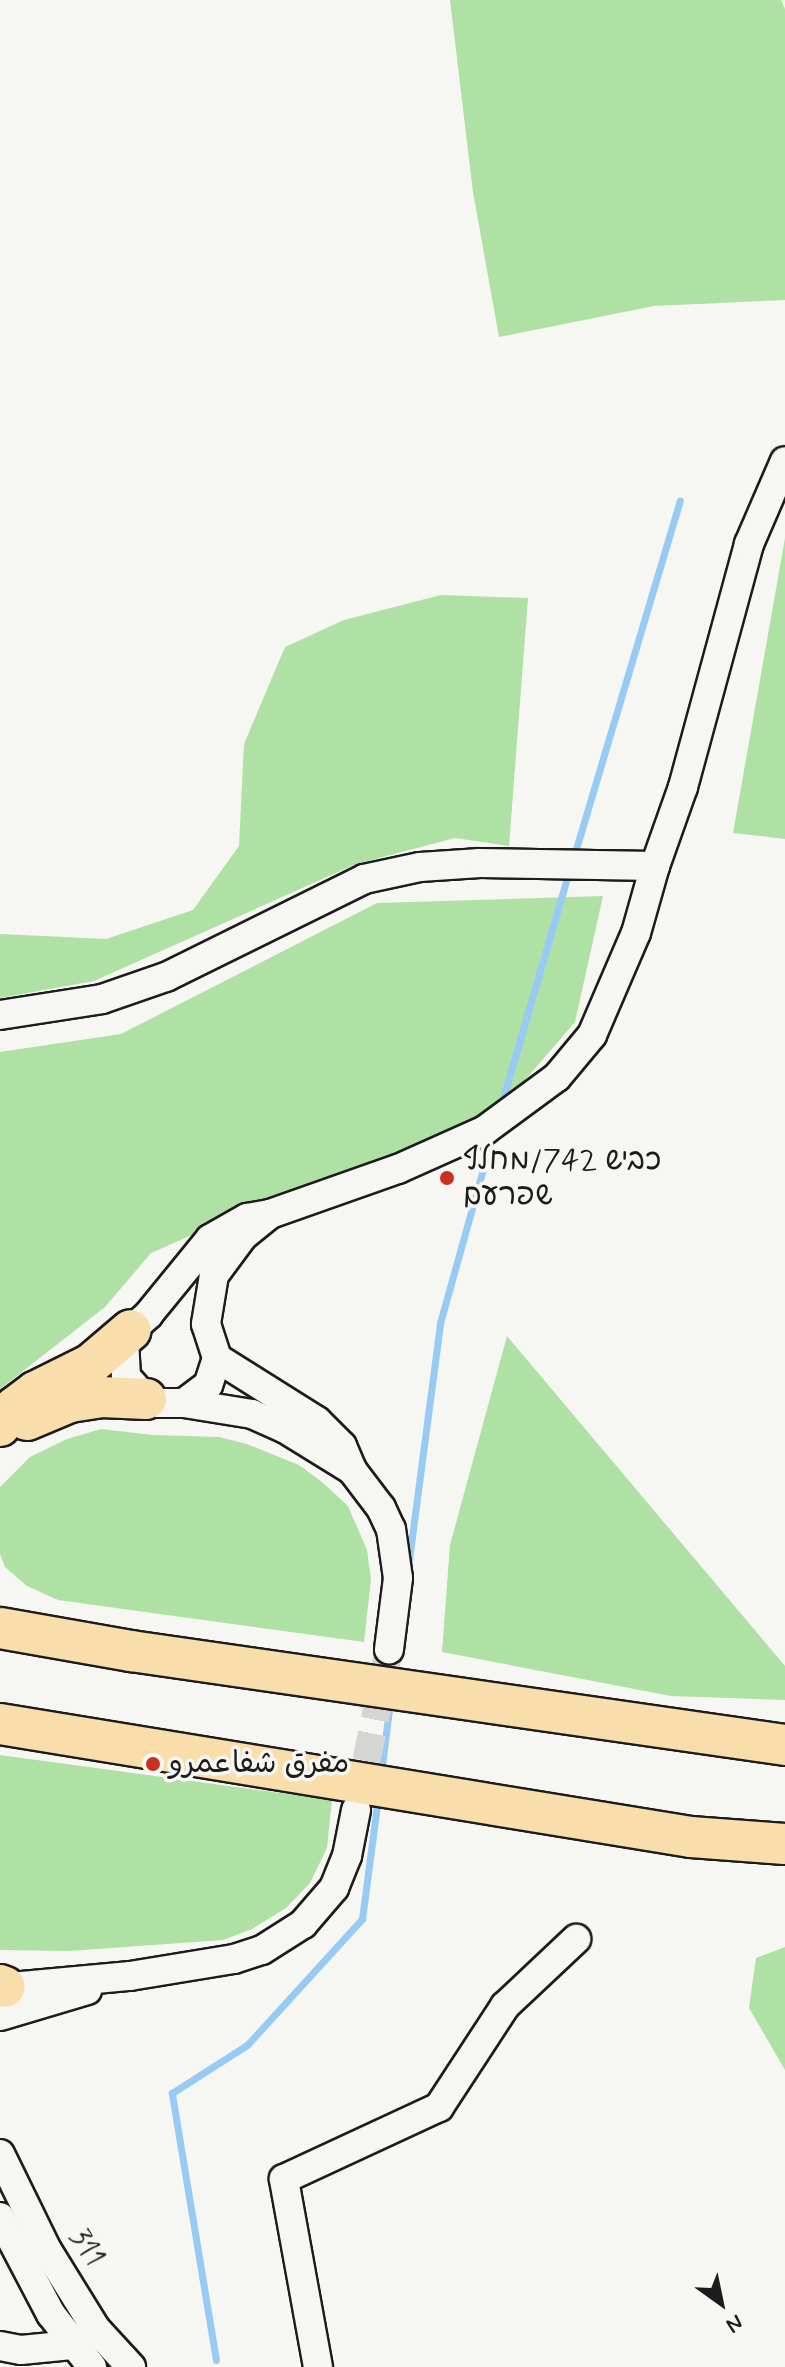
<!DOCTYPE html>
<meta charset="utf-8">
<style>
body{margin:0}
#map{position:relative;width:785px;height:2367px;overflow:hidden;background:#f6f6f2;font-family:Mynerve,"Playpen Sans Arabic","Playpen Sans Hebrew",sans-serif}
div>[style]{position:absolute}
[style*='--x']{left:calc(var(--x)*1px);top:calc(var(--y)*1px);width:calc(var(--w)*1px);rotate:calc(var(--a)*1deg)}
.green>*{inset:0;background:#aee1a3}
.stream>*{height:7px;margin:-3.5px;padding:0 3.5px;transform-origin:3.5px;border-radius:3.5px;background:#97cbf4}
.minor-tunnel>*{height:28px;margin-top:-14px;transform-origin:0;background:repeating-linear-gradient(90deg,#d5d5d2 0 28px,transparent 0 42px)}
.roads{filter:drop-shadow(2px 0 #1c1c1c) drop-shadow(-2px 0 #1c1c1c) drop-shadow(0 2px #1c1c1c) drop-shadow(0 -2px #1c1c1c)}
.minor>*{height:28px;margin:-14px;padding:0 14px;transform-origin:14px;border-radius:14px;background:#f6f6f2}
.highway>*{height:40px;margin:-20px;padding:0 20px;transform-origin:20px;border-radius:20px;background:#f9deab}
.dots>*{width:22px;height:22px;translate:-50% -50%;box-sizing:border-box;border:4px solid #f6f6f2;border-radius:50%}
span{translate:-50% -50%;white-space:nowrap;text-align:center;line-height:1.15;-webkit-text-stroke:7px #f6f6f2;paint-order:stroke}
.poi-label{font-size:30px;color:#1c1c1c}
.left{translate:0 -50%;text-align:left}
.street-label{font-size:30px;color:#1c1c1c}
.north{position:absolute;left:681px;top:2263px;width:80px;height:80px;-webkit-text-stroke:6px #f6f6f2;paint-order:stroke;rotate:147deg;font-size:22px;font-weight:700;line-height:32px;text-align:center;color:#1c1c1c}
.north::after{content:'';display:block;margin:auto;width:28px;height:36px;background:#1c1c1c;clip-path:polygon(50% 0,100% 100%,50% 72%,0 100%)}
</style>
<div id="map">
<div class="green">
<i style="clip-path:polygon(450px 0,781px 0,785px 9px,785px 300px,654px 306px,499px 337px,473px 192px)"></i>
<i style="clip-path:polygon(785px 538px,785px 839px,733px 833px)"></i>
<i style="clip-path:polygon(441px 595px,528px 598px,509px 846px,455px 838px,356px 864px,94px 981px,0 998px,0 934px,106px 939px,193px 910px,239px 846px,244px 744px,285px 647px,344px 620px)"></i>
<i style="clip-path:polygon(603px 896px,575px 1022px,513px 1094px,423px 1156px,233px 1217px,151px 1253px,105px 1307px,0 1389px,0 1052px,121px 1034px,377px 903px)"></i>
<i style="clip-path:polygon(507px 1336px,785px 1666px,785px 1700px,671px 1696px,442px 1652px,450px 1545px)"></i>
<i style="clip-path:polygon(101px 1429px,153px 1435px,219px 1437px,247px 1444px,299px 1465px,322px 1482px,348px 1506px,367px 1550px,371px 1579px,364px 1642px,58px 1600px,27px 1586px,5px 1567px,0 1554px,0 1487px,30px 1457px,67px 1439px)"></i>
<i style="clip-path:polygon(0 1755px,332px 1800px,327px 1848px,310px 1883px,286px 1908px,252px 1929px,223px 1940px,69px 1951px,0 1950px)"></i>
<i style="clip-path:polygon(785px 1947px,785px 2070px,749px 2008px,756px 1958px)"></i>
</div>
<div class="stream">
<i style="--x:573;--y:859;--w:374;--a:-73.4"></i>
<i style="--x:501;--y:1105;--w:244;--a:-73.8"></i>
<i style="--x:408;--y:1567;--w:246;--a:-82.5"></i>
<i style="--x:440;--y:1323;--w:193;--a:-74.4"></i>
<i style="--x:381;--y:1773;--w:72;--a:-82.8"></i>
<i style="--x:216;--y:2360;--w:271;--a:-99.4"></i>
<i style="--x:172;--y:2093;--w:89;--a:-32.6"></i>
<i style="--x:247;--y:2045;--w:171;--a:-47.6"></i>
<i style="--x:362;--y:1919;--w:123;--a:-82.5"></i>
</div>
<div class="minor-tunnel">
<i style="--x:358;--y:1802;--w:156;--a:-78.5"></i>
</div>
<div class="roads">
<div class="minor">
<i style="--x:0;--y:1015;--w:103;--a:-8.9"></i>
<i style="--x:102;--y:999;--w:68;--a:-19"></i>
<i style="--x:166;--y:977;--w:221;--a:-26.3"></i>
<i style="--x:364;--y:879;--w:57;--a:-12.1"></i>
<i style="--x:420;--y:867;--w:60;--a:-3.8"></i>
<i style="--x:480;--y:863;--w:175;--a:1"></i>
<i style="--x:270;--y:1214;--w:35;--a:141"></i>
<i style="--x:243;--y:1236;--w:49;--a:126.6"></i>
<i style="--x:214;--y:1275;--w:50;--a:99.3"></i>
<i style="--x:206;--y:1324;--w:36;--a:72"></i>
<i style="--x:217;--y:1358;--w:28;--a:108"></i>
<i style="--x:208;--y:1385;--w:30;--a:143"></i>
<i style="--x:184;--y:1403;--w:25;--a:180"></i>
<i style="--x:159;--y:1403;--w:14;--a:-163"></i>
<i style="--x:146;--y:1399;--w:30;--a:-132"></i>
<i style="--x:126;--y:1377;--w:33;--a:-93"></i>
<i style="--x:124;--y:1344;--w:16;--a:-63"></i>
<i style="--x:131;--y:1330;--w:23;--a:-41"></i>
<i style="--x:148;--y:1315;--w:98;--a:-50.8"></i>
<i style="--x:210;--y:1239;--w:43;--a:-29.6"></i>
<i style="--x:247;--y:1218;--w:23;--a:-10"></i>
<i style="--x:270;--y:1214;--w:136;--a:-19.4"></i>
<i style="--x:398;--y:1169;--w:95;--a:-24.1"></i>
<i style="--x:485;--y:1130;--w:89;--a:-36.4"></i>
<i style="--x:557;--y:1077;--w:55;--a:-50.2"></i>
<i style="--x:592;--y:1035;--w:111;--a:-66.7"></i>
<i style="--x:636;--y:933;--w:70;--a:-74.2"></i>
<i style="--x:655;--y:866;--w:84;--a:-70.5"></i>
<i style="--x:683;--y:787;--w:252;--a:-74.8"></i>
<i style="--x:749;--y:544;--w:90;--a:-66.6"></i>
<i style="--x:217;--y:1358;--w:118;--a:32.2"></i>
<i style="--x:317;--y:1421;--w:35;--a:45"></i>
<i style="--x:342;--y:1446;--w:26;--a:67"></i>
<i style="--x:352;--y:1470;--w:48;--a:52.7"></i>
<i style="--x:381;--y:1508;--w:23;--a:65"></i>
<i style="--x:391;--y:1529;--w:49;--a:81.9"></i>
<i style="--x:398;--y:1578;--w:72;--a:97.2"></i>
<i style="--x:184;--y:1403;--w:69;--a:9.2"></i>
<i style="--x:252;--y:1414;--w:35;--a:24"></i>
<i style="--x:284;--y:1428;--w:80;--a:31.7"></i>
<i style="--x:0;--y:1988;--w:131;--a:-5.3"></i>
<i style="--x:130;--y:1976;--w:105;--a:-9.3"></i>
<i style="--x:234;--y:1959;--w:29;--a:-18"></i>
<i style="--x:262;--y:1950;--w:49;--a:-32.4"></i>
<i style="--x:303;--y:1924;--w:48;--a:-49.3"></i>
<i style="--x:334;--y:1888;--w:35;--a:-68"></i>
<i style="--x:347;--y:1856;--w:47;--a:-78.9"></i>
<i style="--x:0;--y:2016;--w:91;--a:-16.6"></i>
<i style="--x:0;--y:2154;--w:107;--a:63.9"></i>
<i style="--x:47;--y:2250;--w:93;--a:58.2"></i>
<i style="--x:96;--y:2329;--w:52;--a:47.4"></i>
<i style="--x:0;--y:2217;--w:110;--a:62.3"></i>
<i style="--x:51;--y:2314;--w:67;--a:52.3"></i>
<i style="--x:0;--y:2346;--w:21;--a:11"></i>
<i style="--x:21;--y:2350;--w:51;--a:-5.6"></i>
<i style="--x:72;--y:2345;--w:15;--a:-32"></i>
<i style="--x:318;--y:2367;--w:191;--a:-100.3"></i>
<i style="--x:284;--y:2179;--w:171;--a:-24.9"></i>
<i style="--x:439;--y:2107;--w:121;--a:-56.8"></i>
<i style="--x:505;--y:2006;--w:98;--a:-43.3"></i>
</div>
<div class="highway">
<i style="--x:27;--y:1420;--w:47;--a:-22.7"></i>
<i style="--x:70;--y:1402;--w:31;--a:-9"></i>
<i style="--x:101;--y:1397;--w:45;--a:2.5"></i>
<i style="--x:0;--y:1426;--w:24;--a:-52"></i>
<i style="--x:15;--y:1407;--w:25;--a:-37"></i>
<i style="--x:35;--y:1392;--w:63;--a:-26.6"></i>
<i style="--x:91;--y:1364;--w:52;--a:-40.4"></i>
<i style="--x:0;--y:1628;--w:133;--a:10"></i>
<i style="--x:131;--y:1651;--w:661;--a:8.18"></i>
<i style="--x:0;--y:1724;--w:700;--a:9.29"></i>
<i style="--x:691;--y:1837;--w:94;--a:4.3"></i>
<i style="--x:0;--y:1985;--w:5;--a:22"></i>
</div>
</div>
<div class="dots">
<i style="left:447px;top:1178px;background:#c8321e"></i>
<i style="left:153px;top:1764px;background:#c8321e"></i>
</div>
<div class="poi-label">
<span class="left" style="left:463px;top:1178px">כביש 742/מחלף<br>שפרעם</span>
<span class="left" style="left:169px;top:1764px">مفرق شفاعمرو</span>
</div>
<div class="street-label">
<span style="left:86px;top:2248px;rotate:59deg">311</span>
</div>
<div class="north">N</div>
</div>
